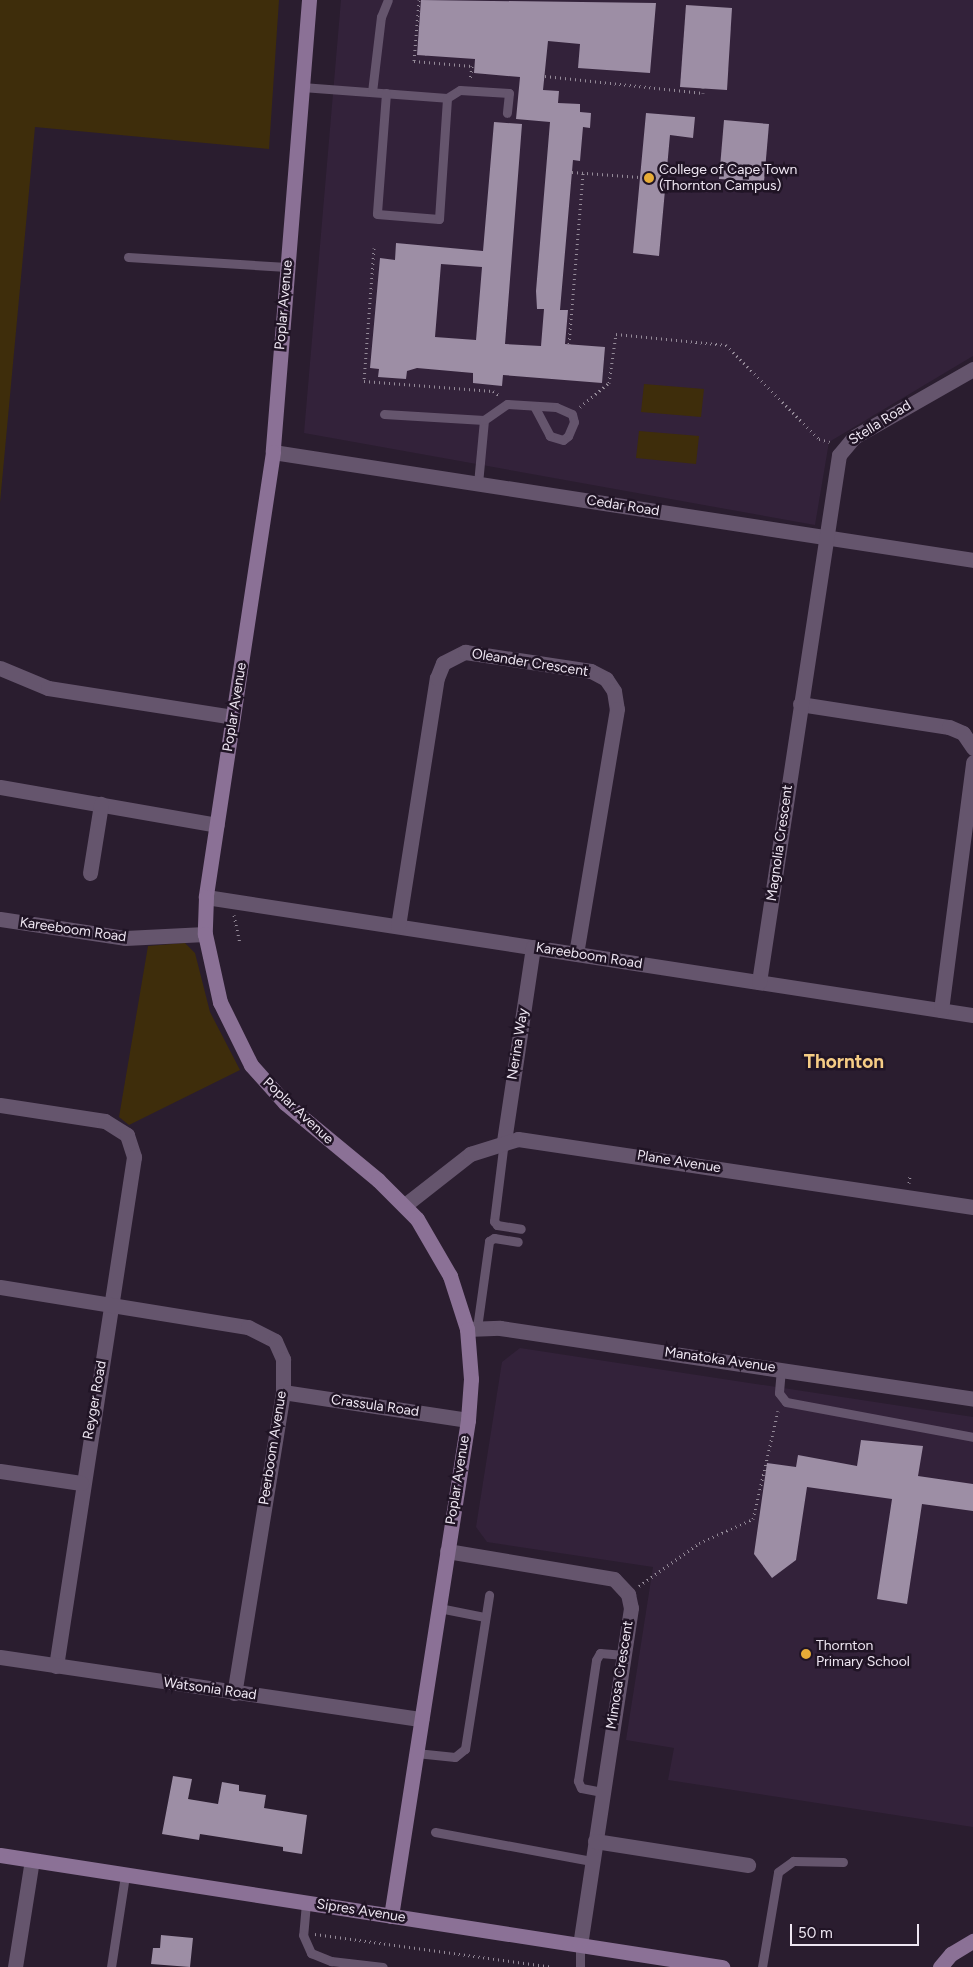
<!DOCTYPE html>
<style>
body{margin:0}
#map{position:relative;width:973px;height:1967px;overflow:hidden;background:#2a1d2f;font-family:Figtree,sans-serif}
div>[style]{position:absolute}
[style*='--x']{left:calc(var(--x)*1px);top:calc(var(--y)*1px);width:calc(var(--w)*1px);rotate:calc(var(--a)*1deg)}
.built>*{inset:0;background:#33223a}
.green>*{inset:0;background:#3e2d0b}
.building>*{inset:0;background:#9d8ea5}
.path>*{height:3px;margin-top:-1.5px;transform-origin:0;background:repeating-linear-gradient(90deg,#948a98 0 1px,transparent 0 5px)}
.lane>*{height:9px;margin:-4.5px;padding:0 4.5px;transform-origin:4.5px;border-radius:4.5px;background:#65556d}
.street>*{height:15px;margin:-7.5px;padding:0 7.5px;transform-origin:7.5px;border-radius:7.5px;background:#65556d}
.secondary>*{height:15px;margin:-7.5px;padding:0 7.5px;transform-origin:7.5px;border-radius:7.5px;background:#8b7196}
.dots>*{width:14px;height:14px;translate:-50% -50%;box-sizing:border-box;border:2px solid #201425;border-radius:50%}
span{translate:-50% -50%;white-space:nowrap;text-align:center;line-height:1.15;-webkit-text-stroke:5px #201425;paint-order:stroke}
.poi-label{font-size:14px;color:#eee6f2}
.left{translate:0 -50%;text-align:left}
.street-label{font-size:14px;color:#eee6f2}
.district-label{font-size:19px;color:#f5cc85;font-weight:700}
.scale{position:absolute;left:790px;top:1924px;width:129px;height:22px;box-sizing:border-box;border:2px solid #eee6f2;border-top:0;padding-left:6px;font-size:15px;line-height:18px;white-space:nowrap;color:#eee6f2;-webkit-text-stroke:4px #201425;paint-order:stroke}
</style>
<div id="map">
<div class="built">
<i style="clip-path:polygon(341px 0,973px 0,973px 356px,829px 442px,815px 525px,304px 433px)"></i>
<i style="clip-path:polygon(520px 1348px,973px 1417px,973px 1827px,668px 1780px,674px 1748px,626px 1740px,653px 1567px,487px 1542px,476px 1527px,502px 1362px)"></i>
</div>
<div class="green">
<i style="clip-path:polygon(0 0,279px 0,269px 149px,35px 127px,0 503px)"></i>
<i style="clip-path:polygon(644px 384px,704px 389px,701px 417px,641px 412px)"></i>
<i style="clip-path:polygon(639px 431px,699px 436px,696px 464px,636px 458px)"></i>
<i style="clip-path:polygon(185px 943px,195px 953px,210px 1012px,240px 1070px,129px 1125px,119px 1117px,148px 946px)"></i>
</div>
<div class="building">
<i style="clip-path:polygon(evenodd,421px 0,656px 3px,650px 73px,578px 68px,580px 44px,548px 41px,543px 90px,559px 91px,558px 103px,580px 104px,580px 112px,591px 113px,590px 128px,583px 127px,580px 161px,573px 160px,560px 310px,568px 310px,565px 344px,605px 347px,602px 383px,503px 375px,502px 386px,473px 383px,473px 373px,417px 368px,407px 371px,406px 379px,378px 377px,379px 369px,370px 368px,380px 258px,395px 260px,396px 243px,483px 251px,494px 122px,522px 124px,505px 344px,541px 346px,544px 309px,537px 309px,536px 291px,550px 122px,516px 119px,520px 77px,474px 73px,475px 59px,417px 55px,421px 0,441px 264px,482px 267px,476px 340px,435px 337px,441px 264px)"></i>
<i style="clip-path:polygon(686px 5px,732px 8px,727px 90px,680px 87px)"></i>
<i style="clip-path:polygon(646px 113px,695px 117px,693px 138px,670px 135px,659px 256px,633px 253px)"></i>
<i style="clip-path:polygon(724px 120px,769px 124px,764px 182px,719px 179px)"></i>
<i style="clip-path:polygon(861px 1440px,923px 1446px,918px 1476px,973px 1484px,973px 1511px,922px 1504px,907px 1604px,877px 1599px,892px 1499px,807px 1487px,796px 1560px,772px 1578px,754px 1554px,767px 1463px,796px 1467px,798px 1455px,857px 1466px)"></i>
<i style="clip-path:polygon(173px 1776px,192px 1779px,188px 1799px,218px 1804px,222px 1782px,239px 1785px,239px 1791px,266px 1795px,264px 1808px,307px 1815px,302px 1854px,283px 1851px,283px 1847px,200px 1834px,199px 1840px,162px 1834px)"></i>
<i style="clip-path:polygon(161px 1935px,193px 1938px,190px 1967px,151px 1964px,153px 1948px,160px 1948px)"></i>
</div>
<div class="path">
<i style="--x:419;--y:0;--w:61;--a:94.7"></i>
<i style="--x:414;--y:61;--w:58;--a:4.9"></i>
<i style="--x:472;--y:66;--w:14;--a:98"></i>
<i style="--x:545;--y:76;--w:159;--a:6.1"></i>
<i style="--x:703;--y:93;--w:5;--a:-90"></i>
<i style="--x:572;--y:172;--w:68;--a:4.2"></i>
<i style="--x:374;--y:248;--w:133;--a:94.3"></i>
<i style="--x:364;--y:381;--w:129;--a:4.4"></i>
<i style="--x:493;--y:391;--w:7;--a:34"></i>
<i style="--x:569;--y:344;--w:172;--a:-85.3"></i>
<i style="--x:580;--y:407;--w:38;--a:-40"></i>
<i style="--x:609;--y:383;--w:49;--a:-81.9"></i>
<i style="--x:616;--y:334;--w:111;--a:5.7"></i>
<i style="--x:726;--y:345;--w:132;--a:45.3"></i>
<i style="--x:819;--y:439;--w:11;--a:15"></i>
<i style="--x:234;--y:915;--w:29;--a:78"></i>
<i style="--x:909;--y:1183;--w:7;--a:-82"></i>
<i style="--x:639;--y:1586;--w:74;--a:-35.6"></i>
<i style="--x:699;--y:1543;--w:59;--a:-24"></i>
<i style="--x:753;--y:1519;--w:111;--a:-77"></i>
<i style="--x:315;--y:1934;--w:239;--a:7.9"></i>
</div>
<div class="lane">
<i style="--x:302;--y:87;--w:145;--a:4.3"></i>
<i style="--x:447;--y:98;--w:15;--a:-32"></i>
<i style="--x:460;--y:90;--w:49;--a:3.5"></i>
<i style="--x:509;--y:93;--w:20;--a:96"></i>
<i style="--x:372;--y:92;--w:76;--a:-83.2"></i>
<i style="--x:381;--y:17;--w:18;--a:-68"></i>
<i style="--x:386;--y:93;--w:121;--a:94.3"></i>
<i style="--x:377;--y:214;--w:62;--a:4.6"></i>
<i style="--x:439;--y:219;--w:121;--a:-86.2"></i>
<i style="--x:128;--y:257;--w:159;--a:3.6"></i>
<i style="--x:384;--y:414;--w:100;--a:3.4"></i>
<i style="--x:484;--y:420;--w:64;--a:95.4"></i>
<i style="--x:484;--y:420;--w:28;--a:-35"></i>
<i style="--x:507;--y:404;--w:49;--a:3.5"></i>
<i style="--x:556;--y:407;--w:17;--a:24"></i>
<i style="--x:572;--y:414;--w:8;--a:76"></i>
<i style="--x:574;--y:422;--w:15;--a:113"></i>
<i style="--x:568;--y:436;--w:6;--a:141"></i>
<i style="--x:563;--y:440;--w:14;--a:-163"></i>
<i style="--x:550;--y:436;--w:34;--a:-118"></i>
<i style="--x:504;--y:1141;--w:81;--a:97.1"></i>
<i style="--x:494;--y:1221;--w:5;--a:53"></i>
<i style="--x:497;--y:1225;--w:24;--a:9"></i>
<i style="--x:477;--y:1328;--w:88;--a:-82.1"></i>
<i style="--x:489;--y:1241;--w:6;--a:-31"></i>
<i style="--x:494;--y:1238;--w:24;--a:9"></i>
<i style="--x:781;--y:1369;--w:24;--a:95"></i>
<i style="--x:779;--y:1393;--w:11;--a:52"></i>
<i style="--x:786;--y:1402;--w:190;--a:10.6"></i>
<i style="--x:439;--y:1608;--w:47;--a:11.1"></i>
<i style="--x:416;--y:1753;--w:39;--a:6"></i>
<i style="--x:455;--y:1757;--w:13;--a:-39"></i>
<i style="--x:465;--y:1749;--w:156;--a:-81.1"></i>
<i style="--x:602;--y:1792;--w:21;--a:-169"></i>
<i style="--x:581;--y:1788;--w:8;--a:-113"></i>
<i style="--x:578;--y:1781;--w:122;--a:-81.5"></i>
<i style="--x:596;--y:1660;--w:8;--a:-60"></i>
<i style="--x:600;--y:1653;--w:24;--a:5"></i>
<i style="--x:435;--y:1832;--w:159;--a:10.5"></i>
<i style="--x:306;--y:1903;--w:32;--a:95"></i>
<i style="--x:303;--y:1935;--w:20;--a:66"></i>
<i style="--x:311;--y:1953;--w:22;--a:22"></i>
<i style="--x:331;--y:1961;--w:52;--a:6.6"></i>
<i style="--x:580;--y:1945;--w:22;--a:90"></i>
<i style="--x:111;--y:1967;--w:93;--a:-81.3"></i>
<i style="--x:762;--y:1967;--w:96;--a:-80.4"></i>
<i style="--x:778;--y:1872;--w:19;--a:-36"></i>
<i style="--x:793;--y:1861;--w:50;--a:1.1"></i>
</div>
<div class="street">
<i style="--x:273;--y:452;--w:708;--a:8.77"></i>
<i style="--x:0;--y:668;--w:52;--a:22.6"></i>
<i style="--x:48;--y:688;--w:187;--a:8.9"></i>
<i style="--x:800;--y:704;--w:151;--a:8.8"></i>
<i style="--x:949;--y:727;--w:15;--a:23"></i>
<i style="--x:963;--y:733;--w:18;--a:56"></i>
<i style="--x:0;--y:787;--w:220;--a:9.9"></i>
<i style="--x:90;--y:873;--w:70;--a:-80.9"></i>
<i style="--x:206;--y:897;--w:776;--a:8.75"></i>
<i style="--x:0;--y:919;--w:126;--a:8.6"></i>
<i style="--x:125;--y:938;--w:80;--a:-2.9"></i>
<i style="--x:398;--y:926;--w:251;--a:-81.1"></i>
<i style="--x:437;--y:678;--w:16;--a:-68"></i>
<i style="--x:443;--y:663;--w:25;--a:-27"></i>
<i style="--x:465;--y:652;--w:127;--a:8.6"></i>
<i style="--x:591;--y:671;--w:17;--a:28"></i>
<i style="--x:606;--y:679;--w:14;--a:56"></i>
<i style="--x:614;--y:691;--w:18;--a:81"></i>
<i style="--x:617;--y:709;--w:248;--a:99.5"></i>
<i style="--x:759;--y:982;--w:533;--a:-81.37"></i>
<i style="--x:839;--y:455;--w:23;--a:-50"></i>
<i style="--x:854;--y:437;--w:137;--a:-29.7"></i>
<i style="--x:941;--y:1010;--w:250;--a:-82.6"></i>
<i style="--x:0;--y:1105;--w:106;--a:8.7"></i>
<i style="--x:105;--y:1121;--w:26;--a:32"></i>
<i style="--x:127;--y:1135;--w:23;--a:72"></i>
<i style="--x:134;--y:1157;--w:515;--a:98.71"></i>
<i style="--x:504;--y:1141;--w:196;--a:-81.5"></i>
<i style="--x:405;--y:1205;--w:83;--a:-38.1"></i>
<i style="--x:470;--y:1154;--w:50;--a:-17.4"></i>
<i style="--x:518;--y:1139;--w:460;--a:8.5"></i>
<i style="--x:0;--y:1287;--w:251;--a:9.2"></i>
<i style="--x:248;--y:1327;--w:30;--a:27"></i>
<i style="--x:275;--y:1341;--w:20;--a:66"></i>
<i style="--x:283;--y:1359;--w:33;--a:90"></i>
<i style="--x:283;--y:1392;--w:305;--a:99.2"></i>
<i style="--x:467;--y:1329;--w:33;--a:-2"></i>
<i style="--x:500;--y:1328;--w:478;--a:8.5"></i>
<i style="--x:283;--y:1392;--w:187;--a:8.6"></i>
<i style="--x:0;--y:1471;--w:82;--a:8.4"></i>
<i style="--x:447;--y:1551;--w:169;--a:9.5"></i>
<i style="--x:614;--y:1579;--w:21;--a:47"></i>
<i style="--x:628;--y:1594;--w:14;--a:78"></i>
<i style="--x:631;--y:1608;--w:341;--a:98.6"></i>
<i style="--x:0;--y:1657;--w:426;--a:8.4"></i>
<i style="--x:595;--y:1841;--w:155;--a:8.9"></i>
<i style="--x:15;--y:1967;--w:108;--a:-81"></i>
</div>
<div class="secondary">
<i style="--x:309;--y:0;--w:453;--a:94.6"></i>
<i style="--x:273;--y:452;--w:450;--a:98.6"></i>
<i style="--x:206;--y:897;--w:37;--a:92"></i>
<i style="--x:205;--y:934;--w:70;--a:77.6"></i>
<i style="--x:220;--y:1002;--w:70;--a:63.8"></i>
<i style="--x:251;--y:1065;--w:51;--a:48.2"></i>
<i style="--x:285;--y:1103;--w:121;--a:39.6"></i>
<i style="--x:378;--y:1180;--w:55;--a:45"></i>
<i style="--x:417;--y:1219;--w:66;--a:59.9"></i>
<i style="--x:450;--y:1276;--w:56;--a:72.2"></i>
<i style="--x:467;--y:1329;--w:50;--a:85.4"></i>
<i style="--x:471;--y:1379;--w:41;--a:94.2"></i>
<i style="--x:468;--y:1420;--w:502;--a:98.82"></i>
<i style="--x:0;--y:1855;--w:731;--a:8.82"></i>
<i style="--x:940;--y:1967;--w:17;--a:-50"></i>
<i style="--x:951;--y:1954;--w:26;--a:-31"></i>
</div>
<div class="dots">
<i style="left:649px;top:178px;background:#e7ac37"></i>
<i style="left:806px;top:1654px;background:#e7ac37"></i>
</div>
<div class="poi-label">
<span class="left" style="left:659px;top:178px">College of Cape Town<br>(Thornton Campus)</span>
<span class="left" style="left:816px;top:1654px">Thornton<br>Primary School</span>
</div>
<div class="street-label">
<span style="left:284px;top:305px;rotate:-85deg">Poplar Avenue</span>
<span style="left:880px;top:423px;rotate:-32deg">Stella Road</span>
<span style="left:623px;top:506px;rotate:9deg">Cedar Road</span>
<span style="left:530px;top:663px;rotate:9deg">Oleander Crescent</span>
<span style="left:235px;top:707px;rotate:-81deg">Poplar Avenue</span>
<span style="left:780px;top:843px;rotate:-82deg">Magnolia Crescent</span>
<span style="left:73px;top:930px;rotate:8deg">Kareeboom Road</span>
<span style="left:589px;top:956px;rotate:9deg">Kareeboom Road</span>
<span style="left:518px;top:1044px;rotate:-81deg">Nerina Way</span>
<span style="left:298px;top:1111px;rotate:43deg">Poplar Avenue</span>
<span style="left:679px;top:1162px;rotate:9deg">Plane Avenue</span>
<span style="left:720px;top:1360px;rotate:8deg">Manatoka Avenue</span>
<span style="left:95px;top:1400px;rotate:-80deg">Reyger Road</span>
<span style="left:375px;top:1406px;rotate:8deg">Crassula Road</span>
<span style="left:273px;top:1448px;rotate:-81deg">Peerboom Avenue</span>
<span style="left:458px;top:1480px;rotate:-81deg">Poplar Avenue</span>
<span style="left:620px;top:1675px;rotate:-81deg">Mimosa Crescent</span>
<span style="left:210px;top:1689px;rotate:8deg">Watsonia Road</span>
<span style="left:361px;top:1911px;rotate:9deg">Sipres Avenue</span>
</div>
<div class="district-label">
<span style="left:844px;top:1062px">Thornton</span>
</div>
<div class="scale">50 m</div>
</div>
